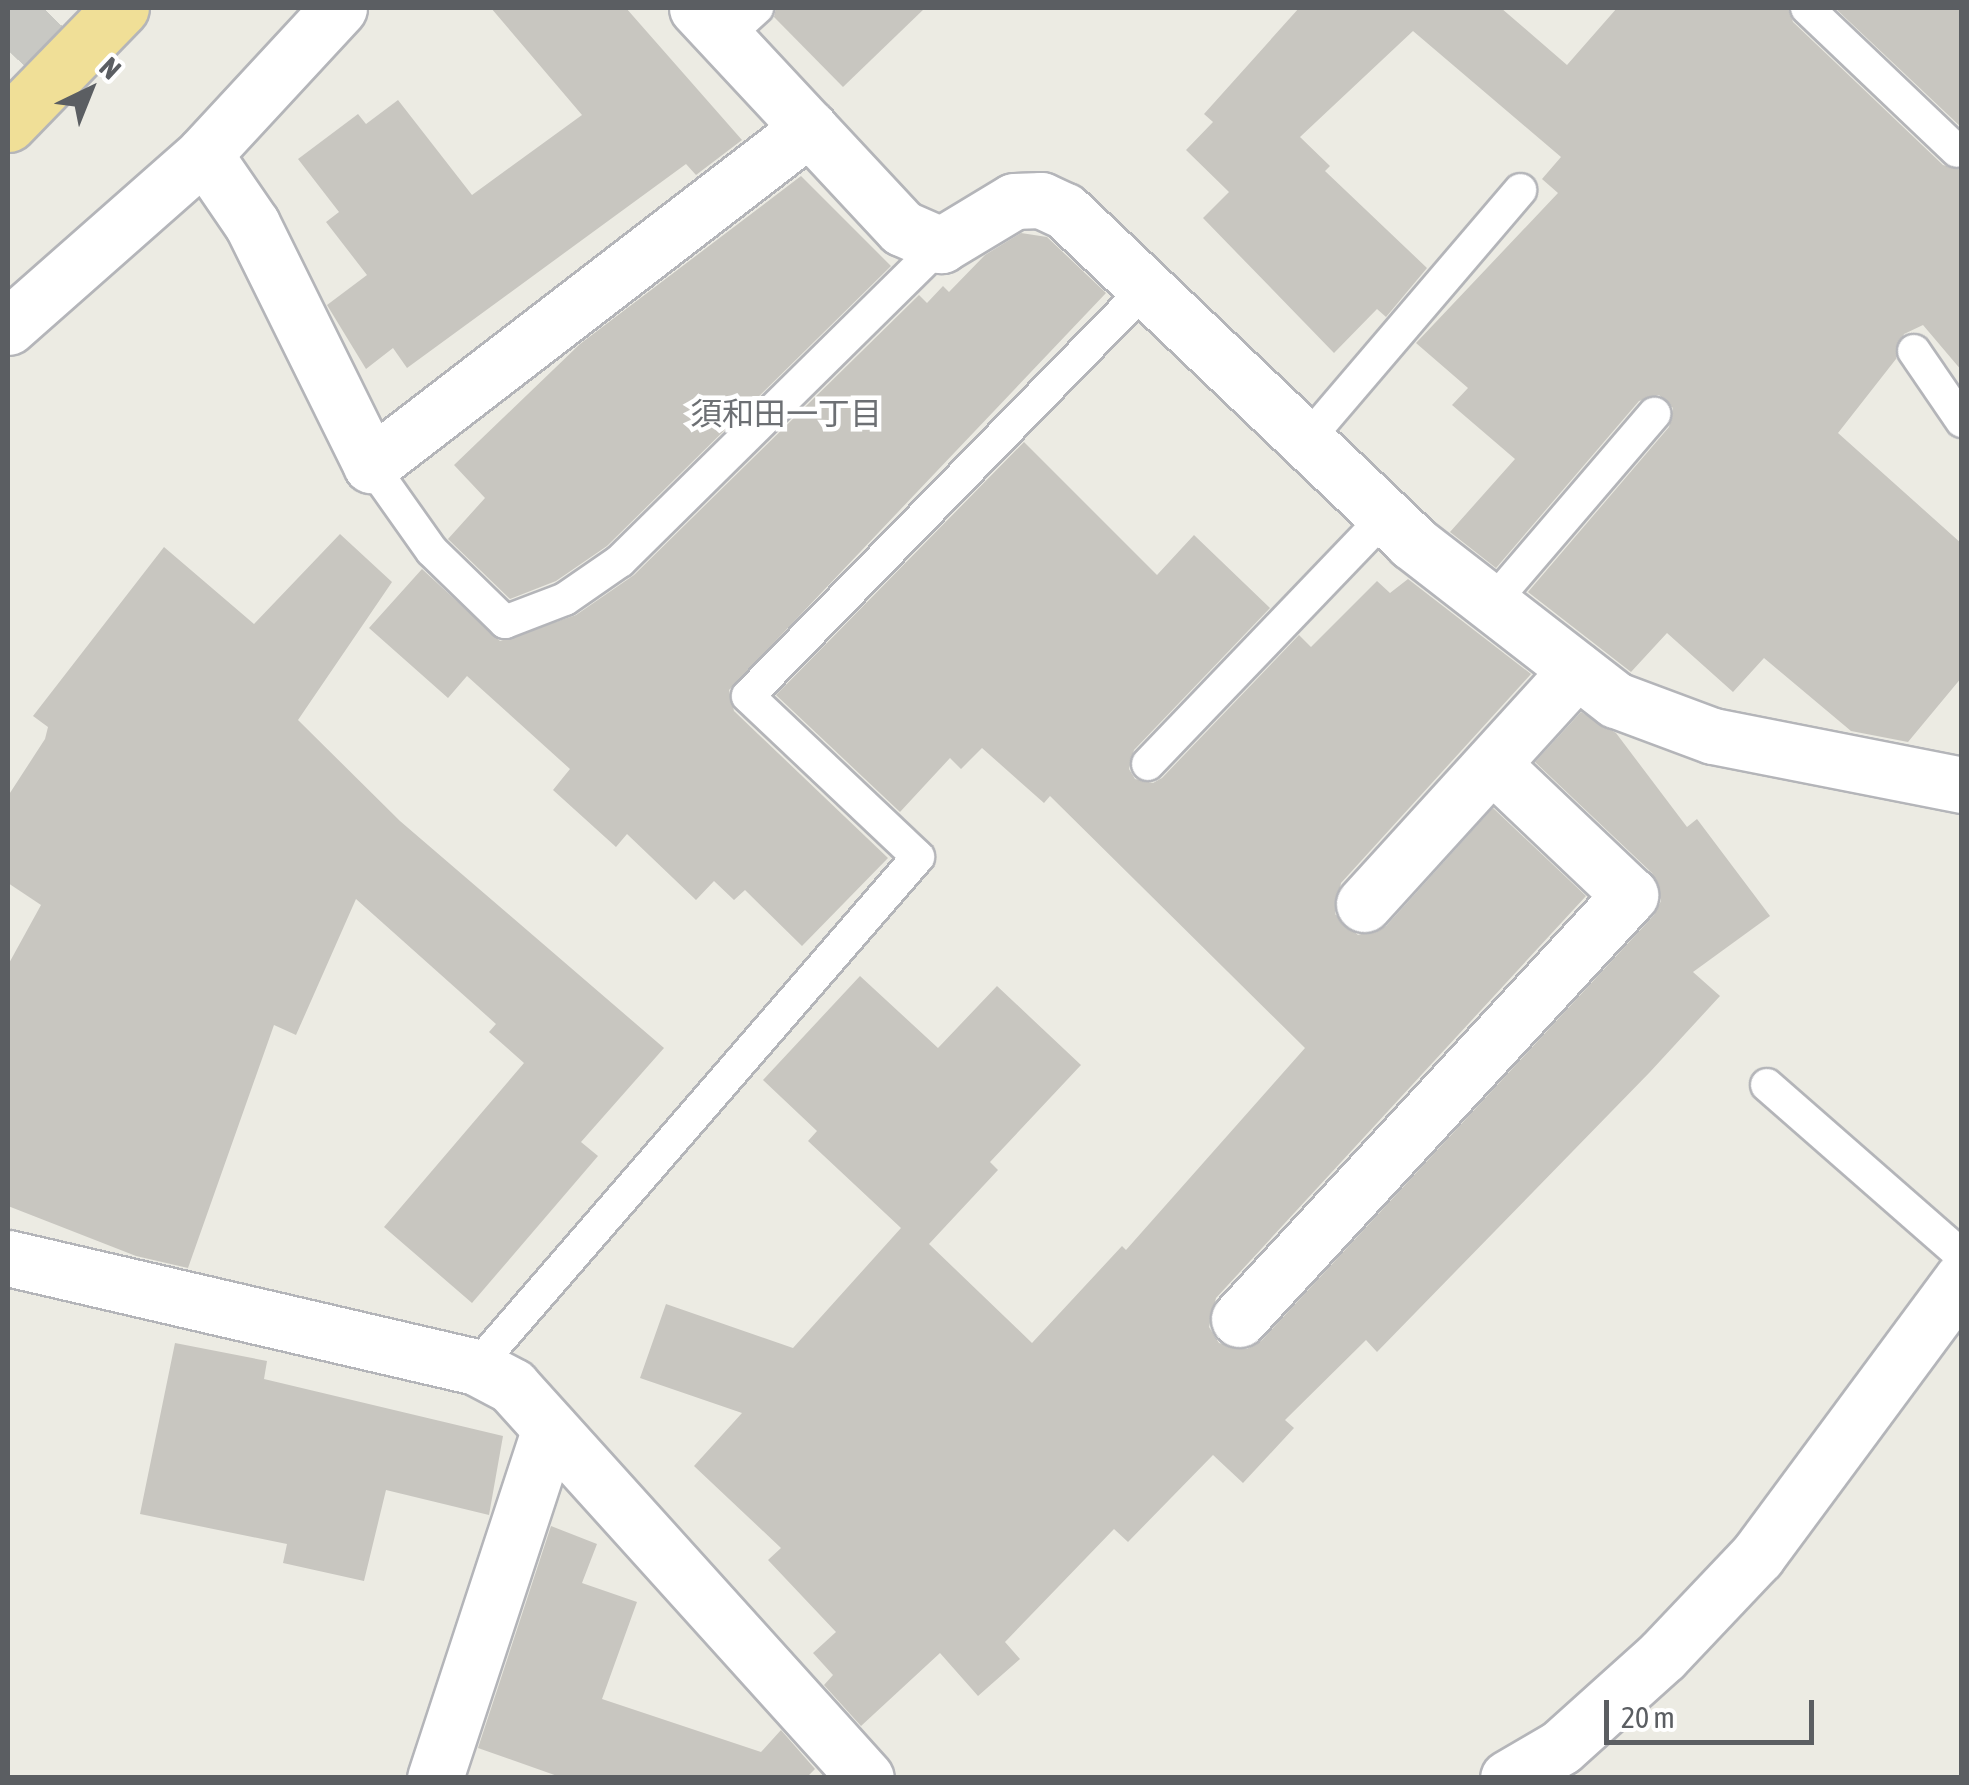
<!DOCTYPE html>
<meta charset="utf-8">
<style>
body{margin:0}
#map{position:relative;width:1969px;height:1785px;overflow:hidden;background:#ecebe3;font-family:"Asap Condensed","Noto Sans JP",sans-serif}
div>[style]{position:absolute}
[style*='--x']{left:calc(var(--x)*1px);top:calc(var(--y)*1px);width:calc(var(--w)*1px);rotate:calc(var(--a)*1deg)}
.building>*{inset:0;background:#c8c6c0}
.highway-tunnel>*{height:55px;margin-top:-27.5px;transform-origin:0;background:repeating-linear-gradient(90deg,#c8c8c3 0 55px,transparent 0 83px)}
.roads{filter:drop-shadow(2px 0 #b4b5b9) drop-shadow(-2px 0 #b4b5b9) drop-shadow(0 2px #b4b5b9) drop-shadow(0 -2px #b4b5b9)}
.lane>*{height:32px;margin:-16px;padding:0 16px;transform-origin:16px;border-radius:16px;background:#fff}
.street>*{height:55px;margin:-27.5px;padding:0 27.5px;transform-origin:27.5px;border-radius:27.5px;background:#fff}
.highway>*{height:55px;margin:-27.5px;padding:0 27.5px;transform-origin:27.5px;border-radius:27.5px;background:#f0df97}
span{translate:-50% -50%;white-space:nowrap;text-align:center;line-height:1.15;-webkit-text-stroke:9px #fff;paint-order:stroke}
.neighbourhood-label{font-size:32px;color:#6d7074}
.frame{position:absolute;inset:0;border:10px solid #5b5e62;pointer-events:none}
.north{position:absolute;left:40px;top:40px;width:100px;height:100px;-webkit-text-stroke:8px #fff;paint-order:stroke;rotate:43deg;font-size:28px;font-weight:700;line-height:40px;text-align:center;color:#5b5e62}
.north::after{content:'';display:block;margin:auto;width:35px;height:45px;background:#5b5e62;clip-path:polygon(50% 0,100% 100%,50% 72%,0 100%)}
.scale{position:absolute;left:1604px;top:1700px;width:210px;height:45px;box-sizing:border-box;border:5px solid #5b5e62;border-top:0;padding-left:12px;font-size:30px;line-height:35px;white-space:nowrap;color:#5b5e62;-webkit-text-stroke:8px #fff;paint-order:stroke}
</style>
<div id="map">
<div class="building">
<i style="clip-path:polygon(491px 8px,626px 8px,742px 140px,696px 175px,686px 164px,407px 368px,393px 348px,366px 369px,327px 305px,367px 275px,326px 222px,339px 212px,298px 159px,358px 114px,366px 124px,398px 100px,472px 195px,582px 115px)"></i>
<i style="clip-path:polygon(776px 8px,925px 8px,843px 87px,774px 17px)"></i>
<i style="clip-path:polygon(1299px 8px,1501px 8px,1567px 65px,1617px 8px,1788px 8px,1793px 22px,1943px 165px,1962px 170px,1962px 371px,1923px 325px,1904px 334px,1896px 359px,1838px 433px,1962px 544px,1962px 677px,1908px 742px,1851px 731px,1764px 658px,1733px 692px,1667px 633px,1631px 672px,1528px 592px,1669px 427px,1673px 408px,1659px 395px,1639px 401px,1496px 568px,1450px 532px,1515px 459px,1452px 405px,1468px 388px,1416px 343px,1558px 193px,1542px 179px,1561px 157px,1413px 31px,1300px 137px,1330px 166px,1325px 171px,1427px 268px,1386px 317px,1377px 309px,1334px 353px,1203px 218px,1229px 192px,1186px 150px,1213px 122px,1204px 114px)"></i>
<i style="clip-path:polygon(1835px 8px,1962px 8px,1962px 128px)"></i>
<i style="clip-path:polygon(801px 176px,891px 266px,607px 546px,556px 581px,510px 599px,448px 539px,485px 498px,454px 465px,580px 344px)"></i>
<i style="clip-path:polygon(1021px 233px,1047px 237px,1106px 293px,729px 690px,734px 711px,888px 858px,802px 946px,745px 890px,734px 900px,714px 881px,696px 900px,627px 834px,616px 847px,553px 790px,570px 769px,467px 676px,448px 698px,369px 628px,422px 569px,500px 641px,576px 615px,634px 575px,919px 295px,927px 303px,943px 286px,949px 292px,985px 255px)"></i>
<i style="clip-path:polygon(1024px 442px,1157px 575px,1194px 535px,1270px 608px,1134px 750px,1129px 769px,1135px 779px,1153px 783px,1162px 778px,1299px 635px,1311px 647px,1377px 581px,1390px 593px,1408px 579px,1531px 674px,1341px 883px,1335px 914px,1358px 935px,1386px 926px,1493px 808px,1586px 896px,1216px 1298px,1209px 1327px,1219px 1343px,1247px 1349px,1262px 1340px,1654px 915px,1661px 901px,1652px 873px,1535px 762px,1581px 712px,1616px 733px,1687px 827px,1697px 819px,1770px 916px,1693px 972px,1720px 996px,1650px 1072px,1377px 1352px,1366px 1340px,1285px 1420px,1294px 1428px,1243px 1483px,1213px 1455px,1128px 1542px,1114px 1529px,1005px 1642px,1020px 1659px,978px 1696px,940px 1653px,861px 1726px,824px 1685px,833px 1675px,813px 1653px,836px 1632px,768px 1560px,781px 1548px,694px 1466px,742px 1413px,640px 1378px,666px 1304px,793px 1348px,901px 1228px,808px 1141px,817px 1131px,763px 1080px,860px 976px,938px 1048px,997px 986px,1081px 1065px,990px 1162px,998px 1170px,929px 1244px,1032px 1343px,1122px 1246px,1126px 1250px,1305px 1048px,1050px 796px,1044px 803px,982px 748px,961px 769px,950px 758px,900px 812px,776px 695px)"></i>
<i style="clip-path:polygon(340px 534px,392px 582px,298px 720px,400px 821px,664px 1048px,581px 1142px,598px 1156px,472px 1303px,384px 1227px,524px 1063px,489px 1032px,496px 1024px,356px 899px,296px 1035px,274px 1025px,188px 1268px,136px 1256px,8px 1206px,8px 965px,41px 905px,8px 883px,8px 796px,45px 739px,48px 727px,33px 716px,164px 547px,254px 624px)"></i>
<i style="clip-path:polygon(175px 1343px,267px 1361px,264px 1379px,503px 1436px,489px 1515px,386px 1490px,364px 1581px,283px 1563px,287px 1544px,140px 1514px)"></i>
<i style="clip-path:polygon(551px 1526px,597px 1544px,582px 1583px,637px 1602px,602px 1699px,761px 1752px,781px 1730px,815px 1769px,806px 1778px,563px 1778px,478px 1748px)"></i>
</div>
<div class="highway-tunnel">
<i style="--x:8;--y:50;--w:58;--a:-46.4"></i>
</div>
<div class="roads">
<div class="lane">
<i style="--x:1807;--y:8;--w:207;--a:43.6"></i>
<i style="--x:724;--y:38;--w:45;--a:-42.3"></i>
<i style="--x:1914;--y:351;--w:85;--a:55.6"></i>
<i style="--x:1306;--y:441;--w:330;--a:-49.5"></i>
<i style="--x:371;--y:465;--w:105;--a:54.7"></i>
<i style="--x:432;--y:551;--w:102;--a:44.2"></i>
<i style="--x:505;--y:622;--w:64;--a:-21"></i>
<i style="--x:565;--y:599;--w:67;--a:-34.6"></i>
<i style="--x:620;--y:561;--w:450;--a:-44.6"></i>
<i style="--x:1493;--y:602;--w:248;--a:-49.4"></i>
<i style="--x:1148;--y:764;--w:344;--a:-46.2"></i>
<i style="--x:1767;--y:1085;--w:259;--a:41.2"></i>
<i style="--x:476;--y:1367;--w:675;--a:-49.09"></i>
<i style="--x:918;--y:857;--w:234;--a:-136.6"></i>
<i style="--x:748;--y:696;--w:571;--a:-45.71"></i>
</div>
<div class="street">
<i style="--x:339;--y:8;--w:199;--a:132.8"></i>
<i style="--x:204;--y:154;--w:85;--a:55.6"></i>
<i style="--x:252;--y:224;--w:269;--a:63.7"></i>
<i style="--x:371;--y:465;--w:553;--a:-37.57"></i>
<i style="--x:697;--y:8;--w:301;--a:47"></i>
<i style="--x:902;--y:228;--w:43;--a:23.6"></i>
<i style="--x:941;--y:245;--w:85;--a:-31.1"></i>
<i style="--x:1014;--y:201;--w:27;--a:-2"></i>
<i style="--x:1041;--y:200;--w:26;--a:25"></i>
<i style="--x:1065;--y:211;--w:480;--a:43.6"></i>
<i style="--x:1412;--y:542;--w:258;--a:37.8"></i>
<i style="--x:1616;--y:700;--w:103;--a:20.4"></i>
<i style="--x:1713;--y:736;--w:254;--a:11.1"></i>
<i style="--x:8;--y:327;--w:261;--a:-41.4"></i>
<i style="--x:1364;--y:904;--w:316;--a:-47.7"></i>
<i style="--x:8;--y:1258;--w:481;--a:13.1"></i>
<i style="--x:476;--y:1367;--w:41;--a:27.8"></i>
<i style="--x:512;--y:1386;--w:528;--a:47.92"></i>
<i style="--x:1239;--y:1319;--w:577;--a:-47.32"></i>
<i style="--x:1630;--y:895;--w:190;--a:-136.5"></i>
<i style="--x:435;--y:1778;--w:368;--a:-71.8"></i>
<i style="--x:1508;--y:1778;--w:61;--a:-30.3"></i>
<i style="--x:1561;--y:1747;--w:137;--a:-42"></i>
<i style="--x:1663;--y:1655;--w:137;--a:-46.5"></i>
<i style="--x:1757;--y:1556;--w:345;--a:-53.5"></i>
</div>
<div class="highway">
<i style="--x:8;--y:124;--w:162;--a:-45.8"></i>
</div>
</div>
<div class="neighbourhood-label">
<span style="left:786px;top:414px">須和田一丁目</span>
</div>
<div class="frame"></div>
<div class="north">N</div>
<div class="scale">20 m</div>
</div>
